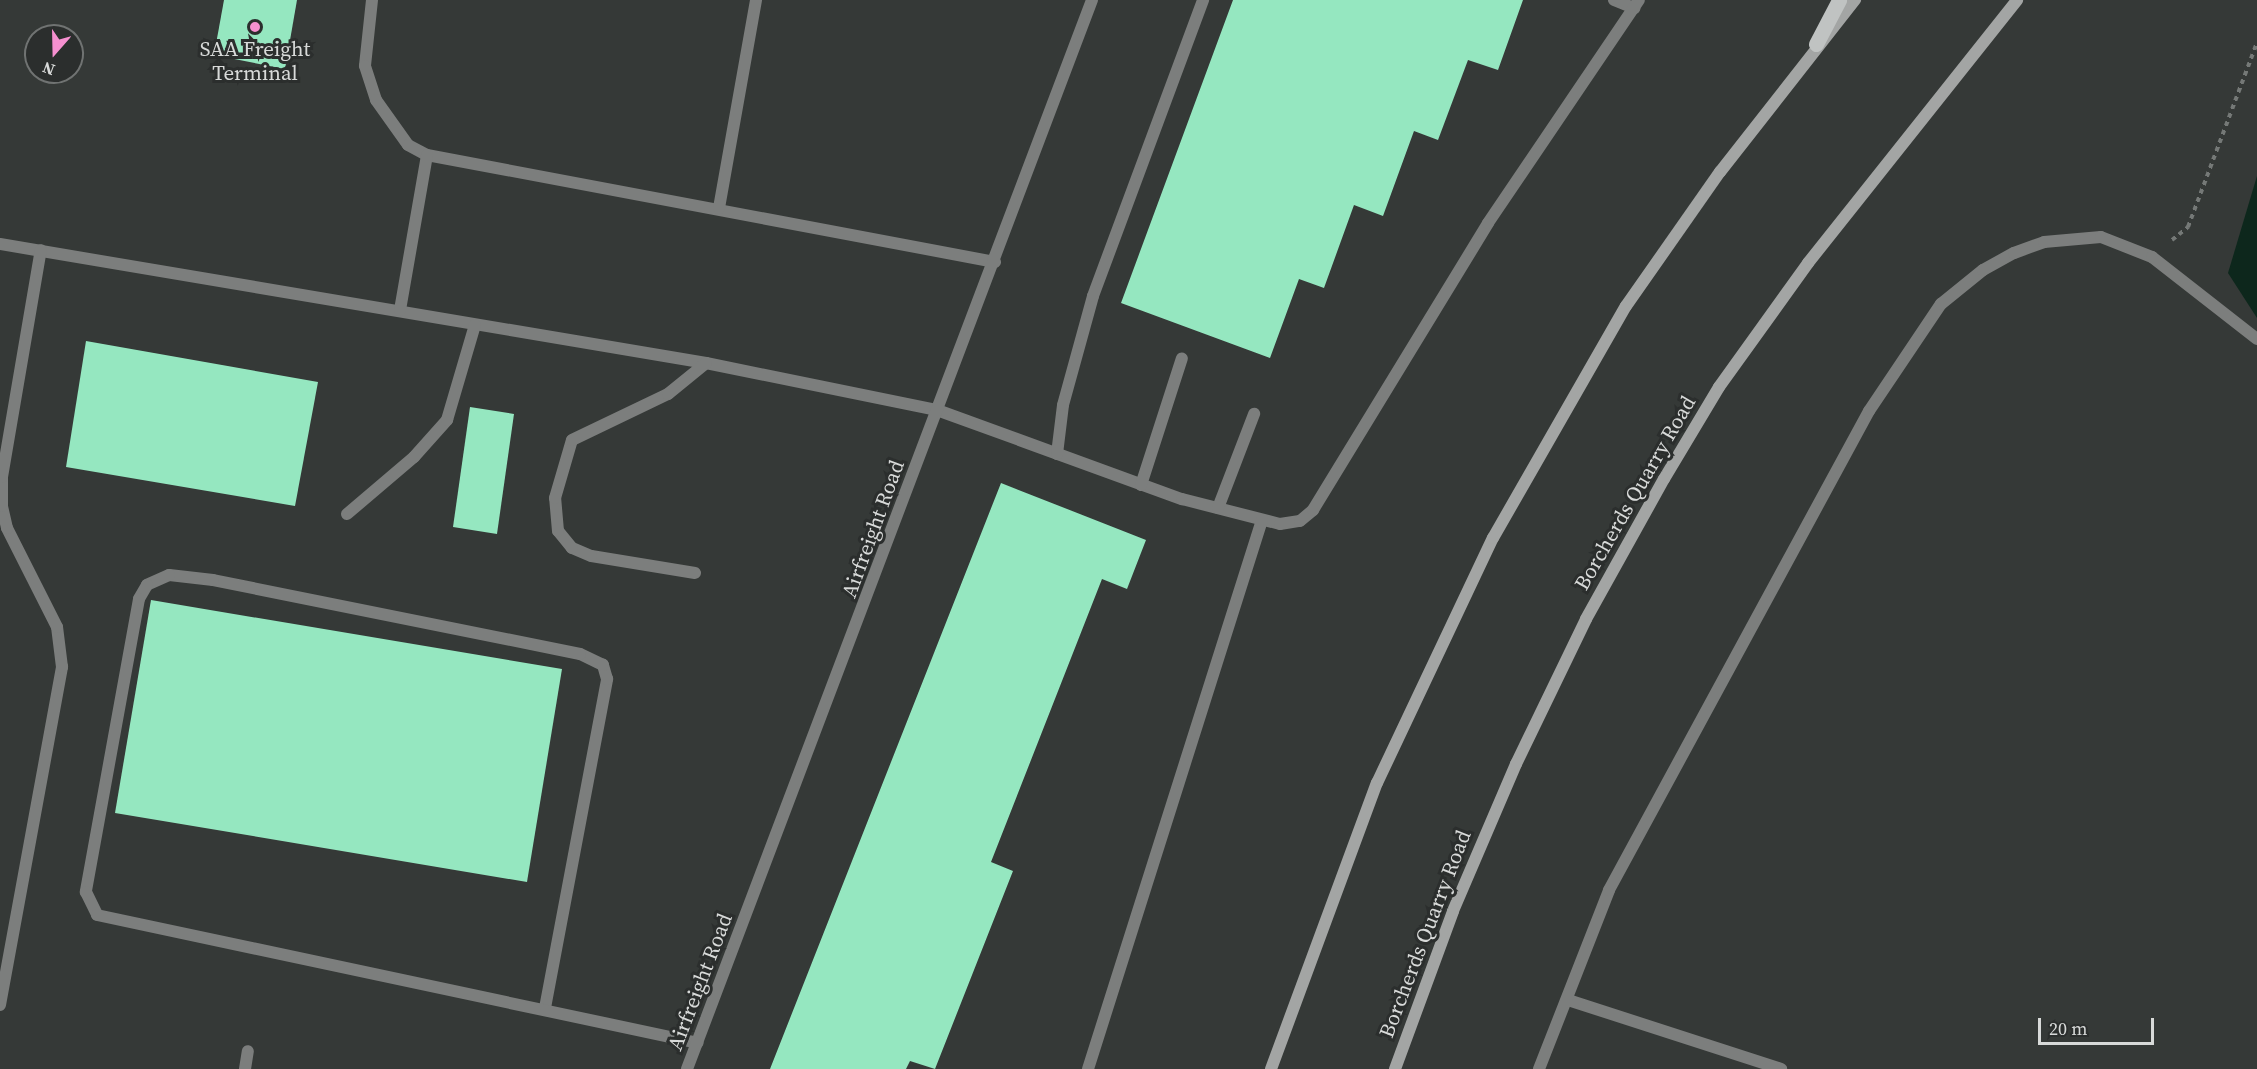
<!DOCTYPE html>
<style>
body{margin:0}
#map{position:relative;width:2257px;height:1069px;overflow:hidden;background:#353937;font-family:"Source Serif 4",serif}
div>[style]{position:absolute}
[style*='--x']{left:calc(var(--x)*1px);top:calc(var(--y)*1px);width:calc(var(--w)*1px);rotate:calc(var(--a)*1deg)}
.water>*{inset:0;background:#0d271c}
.building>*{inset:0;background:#95e7c0}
.path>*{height:4px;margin-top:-2px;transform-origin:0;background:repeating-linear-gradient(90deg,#757977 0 4.5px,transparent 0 9px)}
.service>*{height:12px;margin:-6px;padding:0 6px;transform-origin:6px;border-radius:6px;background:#7c7e7d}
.secondary>*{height:12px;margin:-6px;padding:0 6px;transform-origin:6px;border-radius:6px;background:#a3a5a4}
.primary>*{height:15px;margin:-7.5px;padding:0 7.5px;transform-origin:7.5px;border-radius:7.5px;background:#c0c3c2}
.dots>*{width:16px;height:16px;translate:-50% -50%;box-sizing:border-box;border:3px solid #2b2e2d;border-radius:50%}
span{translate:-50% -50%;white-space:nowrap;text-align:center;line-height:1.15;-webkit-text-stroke:6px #2b2e2d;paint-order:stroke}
.poi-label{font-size:21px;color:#d8dad9}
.street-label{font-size:21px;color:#d8dad9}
.north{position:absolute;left:24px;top:24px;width:60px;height:60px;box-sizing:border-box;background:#2b2e2d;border:2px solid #707372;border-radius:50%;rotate:200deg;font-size:16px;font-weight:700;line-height:24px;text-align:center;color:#d8dad9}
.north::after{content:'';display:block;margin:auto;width:21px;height:27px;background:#f690d0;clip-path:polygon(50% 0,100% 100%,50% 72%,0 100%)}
.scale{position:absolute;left:2038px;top:1018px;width:116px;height:27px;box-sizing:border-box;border:3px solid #d8dad9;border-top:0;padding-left:8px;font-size:18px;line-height:21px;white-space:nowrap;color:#d8dad9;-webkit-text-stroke:4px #2b2e2d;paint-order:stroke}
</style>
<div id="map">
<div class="water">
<i style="clip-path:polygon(2257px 176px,2257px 318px,2228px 273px)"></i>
</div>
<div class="building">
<i style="clip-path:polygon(224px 0,297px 0,285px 69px,214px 55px)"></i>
<i style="clip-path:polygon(1233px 0,1523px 0,1498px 70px,1468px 60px,1438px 140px,1414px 131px,1383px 216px,1354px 205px,1324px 288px,1299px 279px,1270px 358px,1121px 303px)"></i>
<i style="clip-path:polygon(86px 341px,318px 382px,295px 506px,66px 467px)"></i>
<i style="clip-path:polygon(470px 407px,514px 414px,497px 534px,453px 527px)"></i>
<i style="clip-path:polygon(1001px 483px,1146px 540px,1127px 589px,1102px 579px,991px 862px,1013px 871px,935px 1069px,910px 1061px,906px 1069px,770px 1069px)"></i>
<i style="clip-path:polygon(151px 600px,562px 669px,527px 882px,115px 813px)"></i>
</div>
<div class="path">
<i style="--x:2172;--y:240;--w:21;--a:-39"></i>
<i style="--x:2188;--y:227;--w:197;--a:-69.5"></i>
</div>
<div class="service">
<i style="--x:372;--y:0;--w:66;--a:96.1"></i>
<i style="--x:365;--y:66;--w:36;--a:72"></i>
<i style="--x:376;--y:100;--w:55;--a:54.6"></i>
<i style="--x:408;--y:145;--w:21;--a:28"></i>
<i style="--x:427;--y:155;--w:578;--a:10.67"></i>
<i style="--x:1614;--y:0;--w:22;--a:22"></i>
<i style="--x:719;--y:208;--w:211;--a:-79.9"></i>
<i style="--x:0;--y:244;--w:716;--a:9.57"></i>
<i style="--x:706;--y:363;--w:236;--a:11.5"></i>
<i style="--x:937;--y:410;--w:261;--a:20"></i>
<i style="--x:1182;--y:499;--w:101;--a:14.3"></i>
<i style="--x:1280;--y:524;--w:20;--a:-9"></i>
<i style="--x:1300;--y:521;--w:17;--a:-40"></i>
<i style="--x:1313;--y:510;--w:336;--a:-58.6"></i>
<i style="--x:1488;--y:223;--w:269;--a:-55.9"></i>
<i style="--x:400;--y:310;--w:157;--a:-80.1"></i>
<i style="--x:1057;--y:454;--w:49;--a:-83"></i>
<i style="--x:1063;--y:405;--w:113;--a:-74.6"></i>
<i style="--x:1093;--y:296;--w:316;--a:-69.6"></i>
<i style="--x:1141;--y:485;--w:133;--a:-72.1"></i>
<i style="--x:1218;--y:508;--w:101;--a:-69"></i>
<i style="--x:347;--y:514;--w:88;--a:-40.4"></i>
<i style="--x:414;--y:457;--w:50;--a:-48.3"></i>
<i style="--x:447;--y:420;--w:99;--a:-73.6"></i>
<i style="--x:695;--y:573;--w:105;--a:-170.7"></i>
<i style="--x:591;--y:556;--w:21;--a:-157"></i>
<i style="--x:572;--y:548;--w:22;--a:-129"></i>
<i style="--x:558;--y:531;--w:33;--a:-95"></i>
<i style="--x:555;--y:498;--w:60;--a:-73.7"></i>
<i style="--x:572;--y:440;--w:106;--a:-25.6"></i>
<i style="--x:668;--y:394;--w:49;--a:-39.2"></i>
<i style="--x:1568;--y:1000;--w:224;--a:17.9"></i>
<i style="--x:0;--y:1005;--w:344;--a:-79.6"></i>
<i style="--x:62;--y:667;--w:40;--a:-97.1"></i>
<i style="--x:57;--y:627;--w:111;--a:-116.8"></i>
<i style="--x:7;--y:528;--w:23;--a:-103"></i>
<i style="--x:2;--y:506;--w:29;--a:-90"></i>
<i style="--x:2;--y:477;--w:230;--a:-80.3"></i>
<i style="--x:545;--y:1008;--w:335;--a:-79.3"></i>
<i style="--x:607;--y:679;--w:15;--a:-106"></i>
<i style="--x:603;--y:665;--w:25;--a:-154"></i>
<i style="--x:580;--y:654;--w:374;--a:-168.6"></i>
<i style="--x:213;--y:580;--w:44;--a:-173.5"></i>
<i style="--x:169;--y:575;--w:24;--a:156"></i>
<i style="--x:147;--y:585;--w:16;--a:120"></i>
<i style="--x:139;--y:599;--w:298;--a:100.3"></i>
<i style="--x:86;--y:892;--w:25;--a:64"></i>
<i style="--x:97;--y:915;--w:614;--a:12.02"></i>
<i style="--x:245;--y:1069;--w:18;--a:-81"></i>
<i style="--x:687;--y:1069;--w:1143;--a:-69.25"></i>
<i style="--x:1088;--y:1069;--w:576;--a:-72.41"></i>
<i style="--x:1539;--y:1069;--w:192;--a:-68.6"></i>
<i style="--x:1609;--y:890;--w:545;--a:-61.51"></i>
<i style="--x:1869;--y:411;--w:129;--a:-56.1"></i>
<i style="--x:1941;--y:304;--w:54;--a:-39"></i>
<i style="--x:1983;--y:270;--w:35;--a:-29"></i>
<i style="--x:2014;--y:253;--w:32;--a:-20"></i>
<i style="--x:2044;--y:242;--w:57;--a:-5"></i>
<i style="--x:2101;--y:237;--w:55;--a:21.4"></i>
<i style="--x:2152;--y:257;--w:133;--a:38"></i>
</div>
<div class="secondary">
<i style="--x:1271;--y:1069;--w:305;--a:-69.7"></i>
<i style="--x:1377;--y:783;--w:271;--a:-64.7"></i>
<i style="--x:1493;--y:538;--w:267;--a:-60.2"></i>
<i style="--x:1626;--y:306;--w:164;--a:-55"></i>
<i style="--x:1720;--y:172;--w:219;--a:-51.9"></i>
<i style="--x:1395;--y:1069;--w:168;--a:-69.8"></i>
<i style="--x:1453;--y:911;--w:160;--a:-66.8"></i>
<i style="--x:1516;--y:764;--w:161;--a:-64.2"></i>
<i style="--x:1586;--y:619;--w:160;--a:-60.9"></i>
<i style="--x:1664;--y:479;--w:107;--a:-59.1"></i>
<i style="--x:1719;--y:387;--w:153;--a:-54.3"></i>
<i style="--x:1808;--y:263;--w:336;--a:-51.5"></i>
</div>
<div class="primary">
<i style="--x:1816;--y:44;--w:50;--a:-62.4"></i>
</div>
<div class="dots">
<i style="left:255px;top:27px;background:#f690d0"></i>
</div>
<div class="poi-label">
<span style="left:255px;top:61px">SAA Freight<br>Terminal</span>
</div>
<div class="street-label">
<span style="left:1635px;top:493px;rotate:-60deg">Borcherds Quarry Road</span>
<span style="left:873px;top:529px;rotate:-70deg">Airfreight Road</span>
<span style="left:1425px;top:934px;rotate:-69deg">Borcherds Quarry Road</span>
<span style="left:700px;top:982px;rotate:-69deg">Airfreight Road</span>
</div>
<div class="north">N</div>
<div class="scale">20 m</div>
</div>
